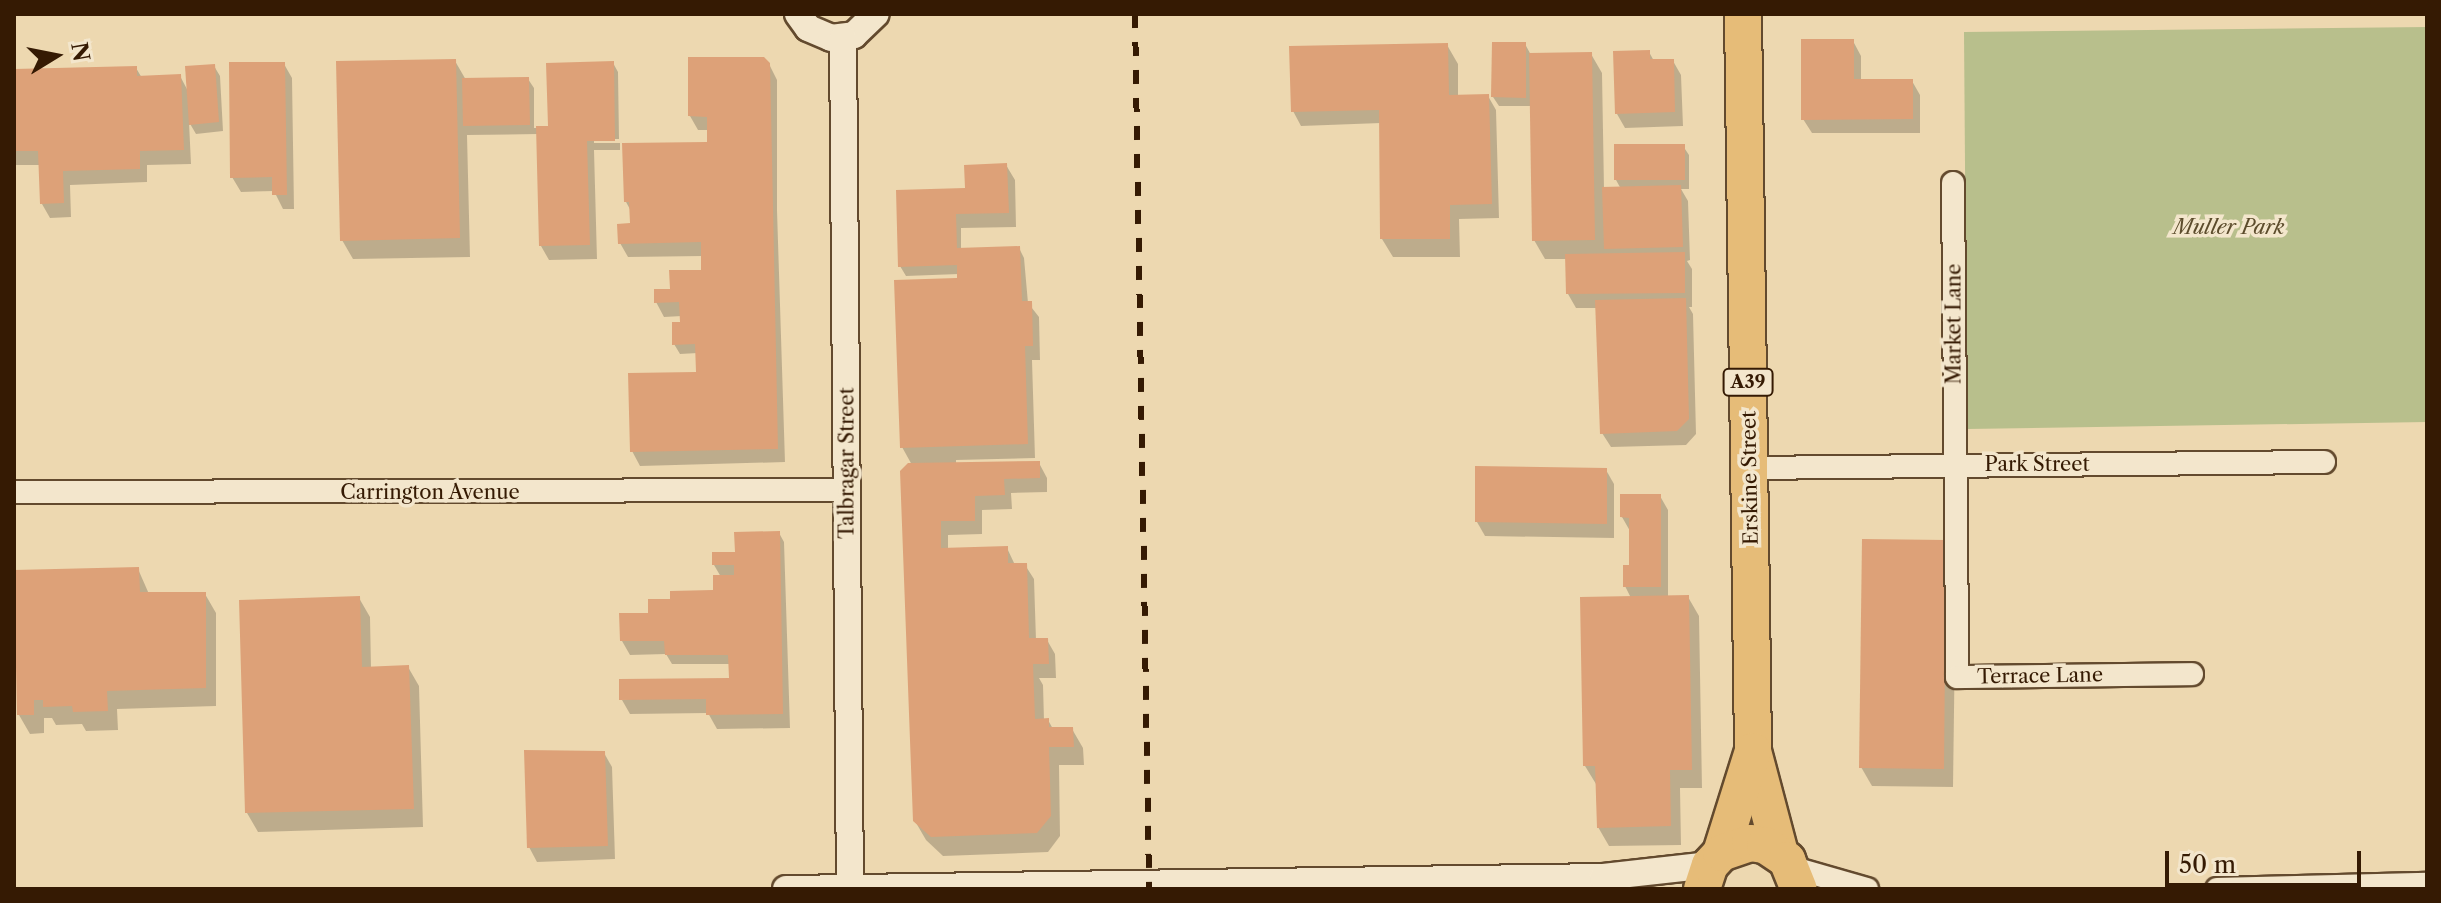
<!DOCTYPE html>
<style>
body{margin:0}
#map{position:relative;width:2441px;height:903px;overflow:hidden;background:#edd8b0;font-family:"Libre Caslon Text",serif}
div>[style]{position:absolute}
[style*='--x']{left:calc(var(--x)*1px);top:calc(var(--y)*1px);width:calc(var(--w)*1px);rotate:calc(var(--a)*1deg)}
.green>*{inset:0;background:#b8bf8c}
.shadow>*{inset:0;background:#0003}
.building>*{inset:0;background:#dda178}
.roads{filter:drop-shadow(2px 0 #634a2e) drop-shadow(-2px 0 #634a2e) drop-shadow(0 2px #634a2e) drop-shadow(0 -2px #634a2e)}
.minor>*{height:22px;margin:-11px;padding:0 11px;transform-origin:11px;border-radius:11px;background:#f3e6cc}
.tertiary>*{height:26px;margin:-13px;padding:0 13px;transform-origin:13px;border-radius:13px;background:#f3e6cc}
.trunk>*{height:36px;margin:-18px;padding:0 18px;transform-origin:18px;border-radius:18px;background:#e6bc78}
.rail>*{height:6px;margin-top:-3px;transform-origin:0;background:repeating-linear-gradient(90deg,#351a03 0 14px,transparent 0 28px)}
span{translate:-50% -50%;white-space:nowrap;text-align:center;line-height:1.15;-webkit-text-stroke:7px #f3e6cc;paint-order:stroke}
.shield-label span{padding:2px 6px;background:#f3e6cc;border:2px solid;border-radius:6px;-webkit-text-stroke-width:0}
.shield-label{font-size:18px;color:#351a03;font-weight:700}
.park-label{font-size:20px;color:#5c4c2c;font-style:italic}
.street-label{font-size:20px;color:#351a03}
.frame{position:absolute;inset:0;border:16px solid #351a03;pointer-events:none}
.north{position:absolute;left:16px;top:16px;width:80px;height:80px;-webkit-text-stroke:6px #f3e6cc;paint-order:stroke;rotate:80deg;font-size:22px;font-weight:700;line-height:32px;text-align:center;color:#351a03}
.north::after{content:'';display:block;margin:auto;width:28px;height:36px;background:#351a03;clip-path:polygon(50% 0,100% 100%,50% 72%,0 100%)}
.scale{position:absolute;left:2165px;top:851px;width:196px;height:36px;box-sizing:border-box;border:4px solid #351a03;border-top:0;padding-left:10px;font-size:24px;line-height:28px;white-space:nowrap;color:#351a03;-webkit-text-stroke:6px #f3e6cc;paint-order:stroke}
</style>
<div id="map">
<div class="green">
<i style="clip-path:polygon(2427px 27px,2427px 422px,1967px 429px,1964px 32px)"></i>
</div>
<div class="shadow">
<i style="clip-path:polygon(1853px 41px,1861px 56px,1861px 81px,1912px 81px,1920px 95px,1920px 133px,1812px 133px,1803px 119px)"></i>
<i style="clip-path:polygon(1525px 44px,1531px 55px,1591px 54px,1602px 73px,1604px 189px,1621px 189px,1616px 180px,1683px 146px,1689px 155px,1689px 189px,1681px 189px,1688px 201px,1690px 260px,1687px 261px,1692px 269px,1692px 307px,1689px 307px,1693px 314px,1696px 434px,1686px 445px,1611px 447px,1602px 433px,1597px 308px,1576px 308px,1568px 294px,1567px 259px,1545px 259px,1534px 240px,1532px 106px,1499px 106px,1493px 97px)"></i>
<i style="clip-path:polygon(1447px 45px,1458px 64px,1458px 97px,1488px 96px,1496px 110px,1499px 218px,1459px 219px,1460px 257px,1393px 257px,1382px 239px,1381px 123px,1301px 126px,1293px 111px)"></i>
<i style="clip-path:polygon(1649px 52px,1654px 61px,1673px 61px,1681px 75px,1683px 126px,1625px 128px,1617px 114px)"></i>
<i style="clip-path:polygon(455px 61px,466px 80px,528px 79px,534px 88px,534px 128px,550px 128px,613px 63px,618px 72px,619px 139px,594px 139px,594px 143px,620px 143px,620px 150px,594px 150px,597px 259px,549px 260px,541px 246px,538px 134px,467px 135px,470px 257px,353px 259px,342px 240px)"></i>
<i style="clip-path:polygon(284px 64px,292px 78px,294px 209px,283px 209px,274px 191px,241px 192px,232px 177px)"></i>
<i style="clip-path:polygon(769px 64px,777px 80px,777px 210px,785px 462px,640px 466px,632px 451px,698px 374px,698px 353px,680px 354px,674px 344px,682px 316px,664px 317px,656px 302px,705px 272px,703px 256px,628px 257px,620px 243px,632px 225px,631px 211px,626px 202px,709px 144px,709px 130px,698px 130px,690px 116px)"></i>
<i style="clip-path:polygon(214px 66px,220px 76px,223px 131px,196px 134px,189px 122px,191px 164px,147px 165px,147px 182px,70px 185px,71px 217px,50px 218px,42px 204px,40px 165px,14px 165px,14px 70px,136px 68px,142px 78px,180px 76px,188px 91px)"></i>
<i style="clip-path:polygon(1006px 165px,1015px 180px,1016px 227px,961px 228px,961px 250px,1019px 248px,1024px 258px,1028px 303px,1039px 317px,1040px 360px,1032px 360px,1035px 458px,956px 460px,956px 464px,1039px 463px,1047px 478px,1047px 492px,1011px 493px,1012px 509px,982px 510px,982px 534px,948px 535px,948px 550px,1007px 548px,1015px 565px,1025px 565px,1034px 579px,1036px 640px,1047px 640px,1055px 654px,1056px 678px,1039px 678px,1043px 685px,1044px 720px,1048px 720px,1053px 729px,1072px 729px,1083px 748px,1084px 765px,1059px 765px,1060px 836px,1048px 852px,943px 856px,926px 840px,915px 821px,912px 465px,902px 447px,959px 274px,906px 276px,900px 266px,967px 190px)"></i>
<i style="clip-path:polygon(1606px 470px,1614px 484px,1614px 538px,1485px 536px,1477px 522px)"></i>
<i style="clip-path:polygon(1660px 496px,1668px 510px,1668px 597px,1688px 597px,1699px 616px,1702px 788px,1680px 788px,1681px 845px,1609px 846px,1598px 827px,1596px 784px,1585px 766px,1631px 598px,1625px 586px,1631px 567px,1630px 531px,1622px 517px)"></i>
<i style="clip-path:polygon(779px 533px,784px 542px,790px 728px,717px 729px,708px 713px,630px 714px,622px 700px,731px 680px,730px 664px,672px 664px,666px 654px,630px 655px,622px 641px,672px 601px,715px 592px,721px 577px,714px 565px)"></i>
<i style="clip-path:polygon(1956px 561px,1953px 787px,1872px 786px,1861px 767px)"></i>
<i style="clip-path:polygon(138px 569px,149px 594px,205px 594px,216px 613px,216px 706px,117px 709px,118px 730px,86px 731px,82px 724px,56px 725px,52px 718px,44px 718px,44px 733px,30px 734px,19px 715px)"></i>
<i style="clip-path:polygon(359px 598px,370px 617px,371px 668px,408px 667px,419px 686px,423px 827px,258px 832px,247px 813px)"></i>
<i style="clip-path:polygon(604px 753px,612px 767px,615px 859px,537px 862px,529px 847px)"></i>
</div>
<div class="building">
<i style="clip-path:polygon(1801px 39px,1854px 39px,1854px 79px,1913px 79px,1913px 119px,1801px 120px)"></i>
<i style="clip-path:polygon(1492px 42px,1526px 42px,1526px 98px,1491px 97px)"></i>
<i style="clip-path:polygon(1448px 43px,1449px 95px,1489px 94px,1492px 204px,1450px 205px,1450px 239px,1380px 239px,1379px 110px,1291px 112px,1289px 46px)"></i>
<i style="clip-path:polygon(1650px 50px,1650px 59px,1674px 59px,1675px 112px,1615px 114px,1613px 51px)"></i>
<i style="clip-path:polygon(1592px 52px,1595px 240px,1532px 241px,1529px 53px)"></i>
<i style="clip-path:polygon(688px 57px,764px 57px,770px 63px,778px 449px,630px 452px,628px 373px,696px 372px,695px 344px,672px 345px,672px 322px,680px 322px,679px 302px,654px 303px,654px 289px,670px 289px,669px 270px,701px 270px,701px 242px,618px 244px,617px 224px,630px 223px,629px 202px,624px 202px,622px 143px,707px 142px,707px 117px,688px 116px)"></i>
<i style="clip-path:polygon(456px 59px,460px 238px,340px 241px,336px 61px)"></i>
<i style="clip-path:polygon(614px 61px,615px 141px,587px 141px,590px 245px,539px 246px,536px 126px,548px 126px,546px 63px)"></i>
<i style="clip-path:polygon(229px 62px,285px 62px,287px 195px,272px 195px,272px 177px,230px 178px)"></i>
<i style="clip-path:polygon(215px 64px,219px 122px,189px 125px,185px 66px)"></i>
<i style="clip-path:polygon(137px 66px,137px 76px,181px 74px,184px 150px,140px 151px,140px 169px,63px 171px,64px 203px,40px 204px,38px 151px,14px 151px,14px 69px)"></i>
<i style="clip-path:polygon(529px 77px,530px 125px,463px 126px,462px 78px)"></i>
<i style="clip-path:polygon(1614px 144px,1685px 144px,1685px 180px,1614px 180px)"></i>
<i style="clip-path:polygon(1007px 163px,1009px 213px,956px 214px,957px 248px,1020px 246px,1022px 301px,1032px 301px,1033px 346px,1025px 346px,1028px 444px,900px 448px,894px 280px,957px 278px,957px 265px,898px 267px,896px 190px,965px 188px,964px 165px)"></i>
<i style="clip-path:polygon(1681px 185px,1683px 247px,1604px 249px,1602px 187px)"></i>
<i style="clip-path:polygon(1685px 252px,1685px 293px,1566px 294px,1565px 254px)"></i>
<i style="clip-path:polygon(1686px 298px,1689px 419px,1677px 431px,1600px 434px,1595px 300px)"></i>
<i style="clip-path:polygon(1040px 461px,1040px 478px,1004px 479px,1005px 495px,975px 496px,975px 521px,941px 521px,941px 548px,1008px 546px,1008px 563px,1027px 563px,1029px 638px,1048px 638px,1049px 664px,1033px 664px,1035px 719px,1049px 718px,1049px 727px,1073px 727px,1074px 747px,1049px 747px,1051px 816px,1037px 833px,931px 837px,913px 821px,900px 471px,908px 463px)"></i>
<i style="clip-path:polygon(1475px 466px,1607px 468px,1607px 524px,1475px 522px)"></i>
<i style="clip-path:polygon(1620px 494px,1661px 494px,1661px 587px,1623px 587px,1623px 565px,1629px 565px,1629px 518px,1620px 517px)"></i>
<i style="clip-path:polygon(780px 531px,783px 714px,706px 715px,706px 699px,619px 700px,619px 679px,729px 678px,728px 655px,665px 655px,664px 641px,620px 641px,619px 613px,648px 613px,648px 599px,670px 599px,670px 591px,713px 590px,713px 575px,734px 575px,734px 565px,712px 565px,712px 552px,735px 552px,734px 532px)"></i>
<i style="clip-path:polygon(1862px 539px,1946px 540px,1944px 769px,1859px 768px)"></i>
<i style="clip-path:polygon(139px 567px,140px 592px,206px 592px,206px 688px,107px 691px,108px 711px,73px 712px,72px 706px,43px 707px,43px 700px,34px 700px,34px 715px,17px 715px,14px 570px)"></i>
<i style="clip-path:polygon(1689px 595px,1692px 770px,1670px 770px,1671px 826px,1597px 828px,1595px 766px,1583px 766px,1580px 597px)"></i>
<i style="clip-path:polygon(360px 596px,362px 667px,409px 665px,414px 809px,245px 813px,239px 600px)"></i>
<i style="clip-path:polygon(524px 750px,605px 751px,608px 846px,527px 848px)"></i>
</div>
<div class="roads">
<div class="minor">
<i style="--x:1953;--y:183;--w:494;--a:89.5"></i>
<i style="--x:1957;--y:677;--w:235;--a:-0.7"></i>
<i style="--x:1749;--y:468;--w:575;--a:-0.6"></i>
<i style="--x:14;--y:492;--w:833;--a:-0.14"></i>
<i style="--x:1794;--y:868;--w:76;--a:16"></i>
<i style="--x:2217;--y:889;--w:210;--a:-1.4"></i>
</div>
<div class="tertiary">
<i style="--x:798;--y:14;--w:17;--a:54"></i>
<i style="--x:808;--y:28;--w:25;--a:23"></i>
<i style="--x:831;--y:38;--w:23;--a:-7"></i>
<i style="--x:854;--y:35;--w:30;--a:-44"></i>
<i style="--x:843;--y:38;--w:851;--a:89.53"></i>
<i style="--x:786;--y:889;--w:817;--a:-0.84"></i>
<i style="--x:1603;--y:877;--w:108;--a:-6.4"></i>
</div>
<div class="trunk">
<i style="--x:1743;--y:14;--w:737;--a:89.22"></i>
<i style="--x:1753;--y:751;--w:106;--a:75.2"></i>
<i style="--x:1721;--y:853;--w:107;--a:-72.6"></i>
<i style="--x:1702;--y:889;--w:25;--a:-72"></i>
<i style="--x:1710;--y:865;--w:16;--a:-47"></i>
<i style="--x:1721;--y:853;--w:31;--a:-19"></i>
<i style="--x:1750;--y:843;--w:15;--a:8"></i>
<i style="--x:1765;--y:845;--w:27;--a:34"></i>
<i style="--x:1787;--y:860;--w:31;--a:68"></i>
</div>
</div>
<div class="rail">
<i style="--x:1135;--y:14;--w:875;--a:89.08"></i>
</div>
<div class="shield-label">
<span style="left:1748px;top:382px">A39</span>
</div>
<div class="park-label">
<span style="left:2229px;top:227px">Muller Park</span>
</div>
<div class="street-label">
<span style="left:1954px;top:324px;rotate:-90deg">Market Lane</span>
<span style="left:847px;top:463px;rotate:-90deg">Talbragar Street</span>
<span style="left:2037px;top:464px">Park Street</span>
<span style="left:1750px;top:478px;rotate:-91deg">Erskine Street</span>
<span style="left:430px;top:492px">Carrington Avenue</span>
<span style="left:2040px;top:676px;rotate:-1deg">Terrace Lane</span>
</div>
<div class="frame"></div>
<div class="north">N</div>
<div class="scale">50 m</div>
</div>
